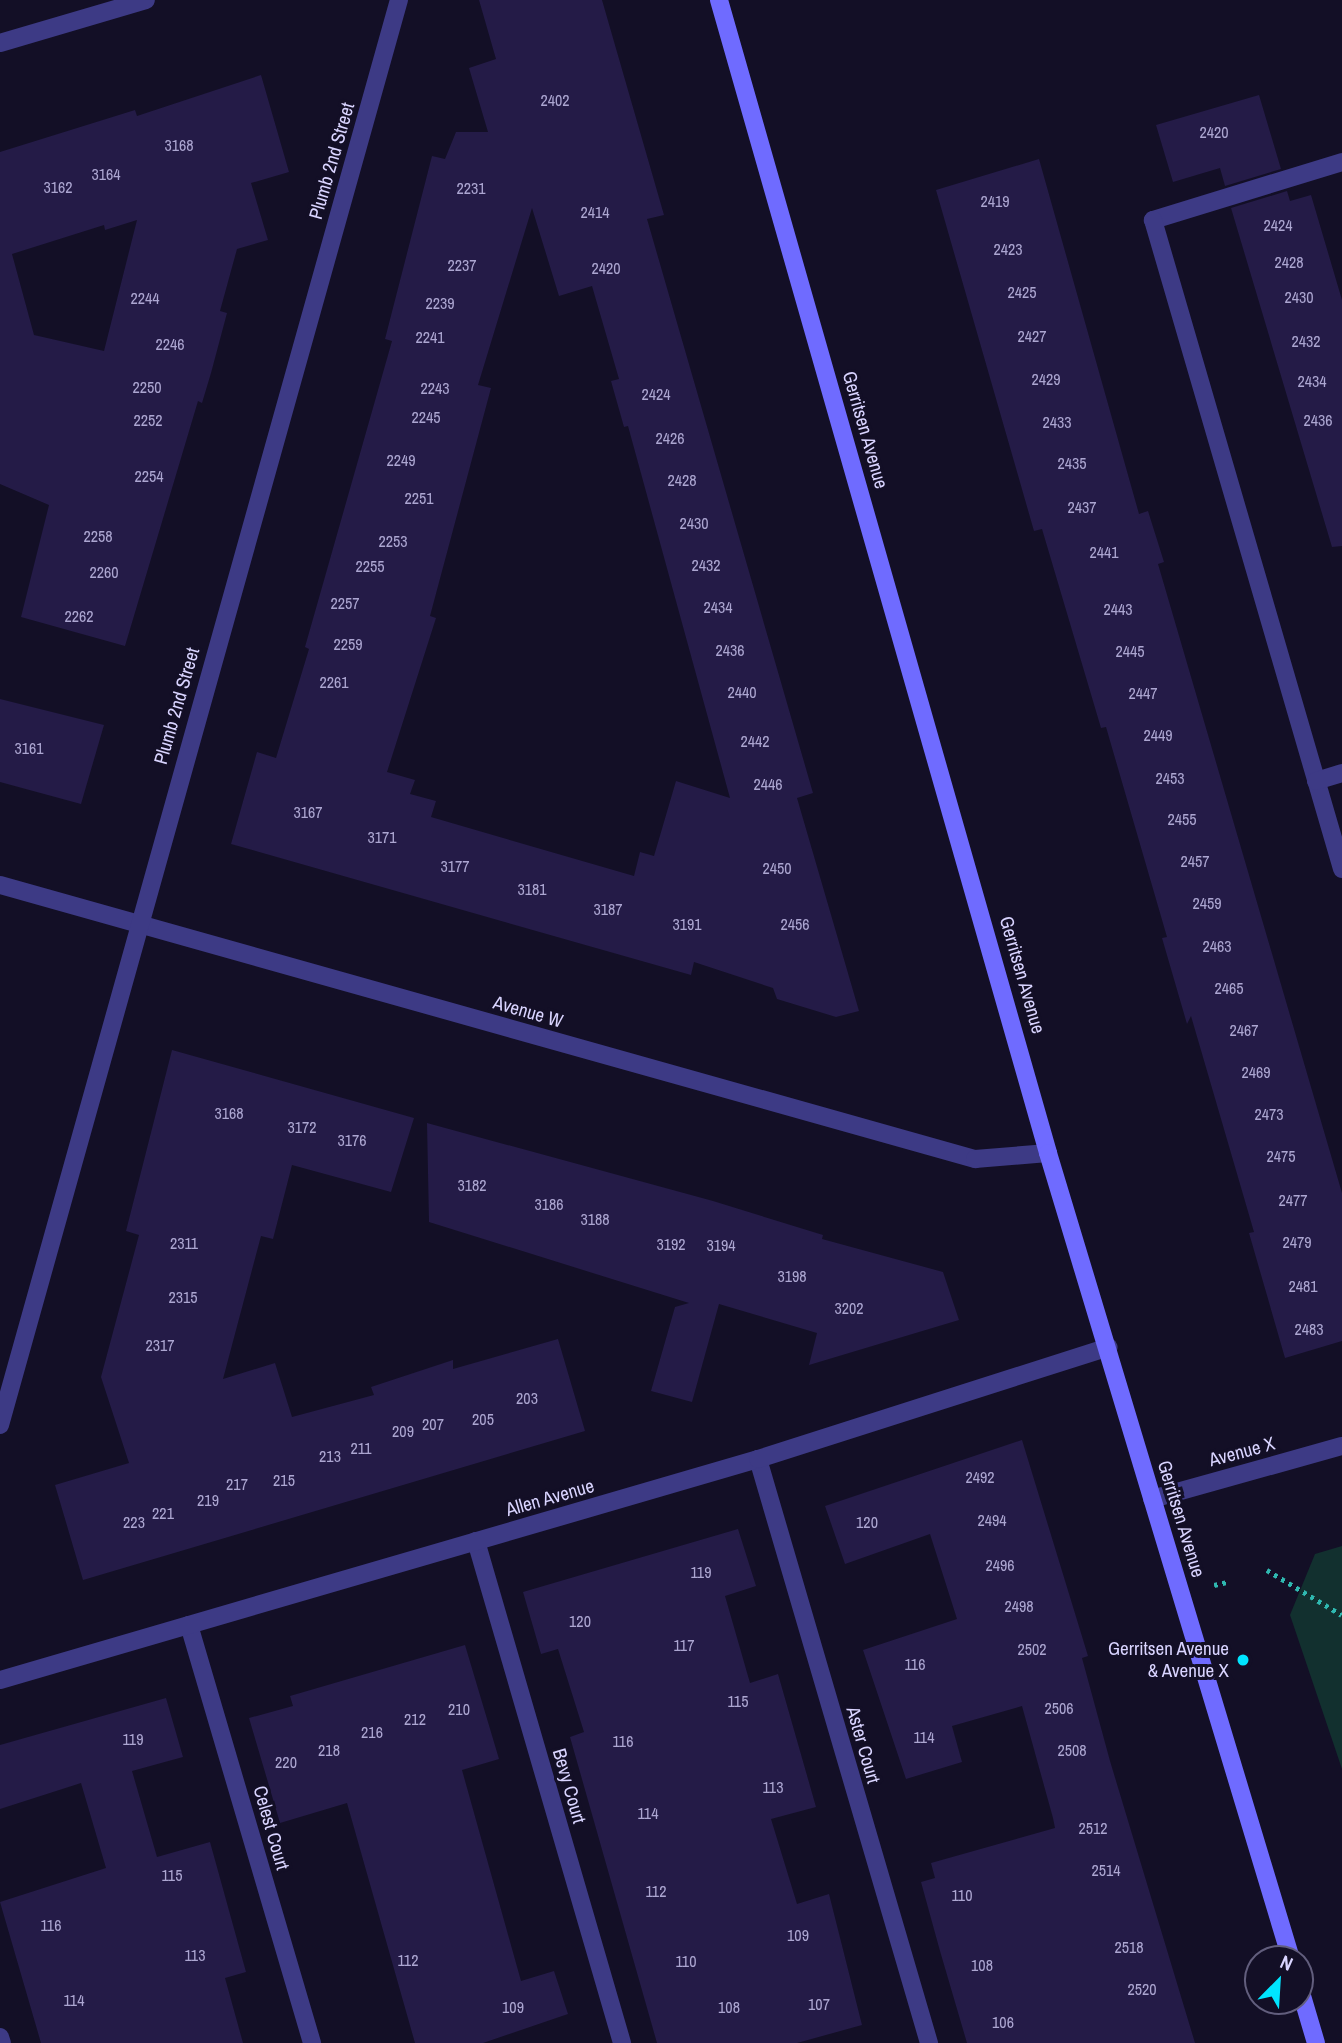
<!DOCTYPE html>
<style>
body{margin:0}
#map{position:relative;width:1342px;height:2043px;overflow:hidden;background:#130f26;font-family:"Archivo Narrow",sans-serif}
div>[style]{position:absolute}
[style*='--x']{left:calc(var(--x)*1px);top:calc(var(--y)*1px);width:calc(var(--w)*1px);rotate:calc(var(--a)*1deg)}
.green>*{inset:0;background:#12302f}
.building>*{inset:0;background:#241b47}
.path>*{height:4.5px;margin-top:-2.25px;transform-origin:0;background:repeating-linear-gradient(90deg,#2fb8b0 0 3.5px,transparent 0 8.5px)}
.service>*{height:18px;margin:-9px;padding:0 9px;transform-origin:9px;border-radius:9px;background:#3d3a85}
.minor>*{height:18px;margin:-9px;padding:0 9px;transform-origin:9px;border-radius:9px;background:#3d3a85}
.secondary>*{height:18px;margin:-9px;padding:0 9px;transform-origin:9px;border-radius:9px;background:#6f6bff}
.dots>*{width:19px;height:19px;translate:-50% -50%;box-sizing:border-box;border:4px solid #130f26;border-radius:50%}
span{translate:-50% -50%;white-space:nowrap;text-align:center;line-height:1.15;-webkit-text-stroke:6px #130f26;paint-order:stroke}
.number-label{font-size:16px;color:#aca6d1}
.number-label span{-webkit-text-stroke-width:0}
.street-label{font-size:19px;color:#d9d4ff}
.poi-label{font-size:19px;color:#d9d4ff}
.right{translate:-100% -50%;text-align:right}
.north{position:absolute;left:1244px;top:1945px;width:70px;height:70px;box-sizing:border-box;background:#130f26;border:2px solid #625e7d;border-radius:50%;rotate:24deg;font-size:19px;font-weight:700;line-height:28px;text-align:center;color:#d9d4ff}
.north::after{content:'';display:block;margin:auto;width:24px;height:32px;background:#00e5ff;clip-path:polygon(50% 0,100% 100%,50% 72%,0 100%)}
</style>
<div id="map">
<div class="green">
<i style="clip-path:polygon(1342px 1546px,1342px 1769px,1290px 1615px,1315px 1554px)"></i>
</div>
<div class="building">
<i style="clip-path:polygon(evenodd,479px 0,602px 0,664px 215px,647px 219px,813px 793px,797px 798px,859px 1011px,836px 1017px,777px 999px,773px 988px,694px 962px,691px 975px,231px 844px,257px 752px,276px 758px,309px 649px,305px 647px,392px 341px,385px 339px,432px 156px,445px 159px,456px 132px,488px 132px,469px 68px,496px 59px,479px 0,532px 208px,559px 296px,592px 286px,619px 379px,611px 381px,624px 427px,628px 426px,730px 798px,676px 781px,654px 856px,640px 852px,634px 876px,431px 817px,436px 801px,410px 794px,415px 780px,387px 772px,436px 618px,430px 616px,491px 388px,478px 385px,532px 208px)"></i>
<i style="clip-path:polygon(evenodd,261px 75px,289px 172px,251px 183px,268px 240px,237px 249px,220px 311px,227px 313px,211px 373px,202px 403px,198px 401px,125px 646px,21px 617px,49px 505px,0 484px,0 152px,135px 110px,137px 116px,261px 75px,137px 220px,104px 351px,34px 335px,12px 254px,104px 225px,105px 230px,137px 220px)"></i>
<i style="clip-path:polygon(1259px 95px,1281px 169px,1225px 186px,1220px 168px,1173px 182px,1156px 125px)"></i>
<i style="clip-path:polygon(1039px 159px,1139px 514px,1148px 511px,1164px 562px,1158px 564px,1342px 1193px,1342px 1341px,1285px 1358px,1249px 1233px,1254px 1232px,1191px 1016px,1187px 1024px,1162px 938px,1167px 937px,1106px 727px,1101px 728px,1042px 529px,1034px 531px,936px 190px)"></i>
<i style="clip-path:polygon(1287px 191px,1290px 201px,1311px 195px,1342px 300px,1342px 546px,1332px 547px,1231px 208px)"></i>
<i style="clip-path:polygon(0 699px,104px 725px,81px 804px,0 782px)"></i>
<i style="clip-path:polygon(172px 1050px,414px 1118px,391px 1192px,292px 1165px,273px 1239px,261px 1236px,223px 1379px,275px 1363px,292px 1417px,374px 1395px,371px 1387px,453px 1360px,453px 1369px,558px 1339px,585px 1431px,83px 1580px,55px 1485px,129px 1463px,101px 1377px,139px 1235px,126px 1231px)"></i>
<i style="clip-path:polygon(427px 1123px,713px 1201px,823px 1235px,822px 1239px,943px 1272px,959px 1320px,809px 1365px,817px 1333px,719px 1304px,692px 1402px,651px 1391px,675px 1307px,689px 1303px,429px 1222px)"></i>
<i style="clip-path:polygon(1022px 1440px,1088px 1656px,1082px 1658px,1110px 1761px,1195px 2043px,967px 2043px,940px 1951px,921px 1882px,935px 1878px,931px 1863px,1055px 1828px,1053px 1818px,1022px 1706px,952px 1726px,962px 1762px,906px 1779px,863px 1650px,957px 1619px,930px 1534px,845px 1564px,825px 1506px)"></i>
<i style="clip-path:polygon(738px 1529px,756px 1586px,725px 1596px,750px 1683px,778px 1674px,816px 1807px,771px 1819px,797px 1904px,829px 1894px,862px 2025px,797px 2043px,657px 2043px,570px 1737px,584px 1732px,558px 1649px,541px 1654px,523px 1592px)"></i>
<i style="clip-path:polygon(465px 1645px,499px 1759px,462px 1770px,521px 1981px,554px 1971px,568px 2014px,483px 2043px,415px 2043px,347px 1803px,280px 1823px,249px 1718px,293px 1706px,290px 1696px)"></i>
<i style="clip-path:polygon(166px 1698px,183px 1757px,132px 1771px,157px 1857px,210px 1842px,246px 1972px,225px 1978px,243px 2043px,41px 2043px,0 1902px,106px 1868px,81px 1783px,0 1809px,0 1745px)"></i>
</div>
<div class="path">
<i style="--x:1267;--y:1570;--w:87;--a:31"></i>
<i style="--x:1214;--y:1585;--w:13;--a:-13"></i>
</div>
<div class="service">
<i style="--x:1342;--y:162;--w:198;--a:162.9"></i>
<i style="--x:1153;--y:220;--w:676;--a:73.76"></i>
<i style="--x:1316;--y:781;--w:27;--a:-17"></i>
</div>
<div class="minor">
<i style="--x:0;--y:43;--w:152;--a:-16.4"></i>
<i style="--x:0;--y:885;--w:1013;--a:15.7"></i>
<i style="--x:975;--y:1159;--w:73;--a:-4.7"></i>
<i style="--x:0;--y:1425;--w:1480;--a:-74.36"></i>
<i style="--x:758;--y:1459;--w:609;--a:73.68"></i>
<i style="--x:1152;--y:1499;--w:197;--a:-15.6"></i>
<i style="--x:476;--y:1541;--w:523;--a:73.78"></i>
<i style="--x:189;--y:1625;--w:436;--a:73.6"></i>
<i style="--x:0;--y:1680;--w:790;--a:-16.25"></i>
<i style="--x:758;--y:1459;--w:368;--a:-17.7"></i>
<i style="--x:0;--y:2037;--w:6;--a:72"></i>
</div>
<div class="secondary">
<i style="--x:719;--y:0;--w:1199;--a:74.07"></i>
<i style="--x:1048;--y:1153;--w:842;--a:73.22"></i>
<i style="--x:1300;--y:1989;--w:56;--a:73.5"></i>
</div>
<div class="dots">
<i style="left:1243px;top:1660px;background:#00e5ff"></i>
</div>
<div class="number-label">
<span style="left:555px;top:100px">2402</span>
<span style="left:1214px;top:132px">2420</span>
<span style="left:179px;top:145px">3168</span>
<span style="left:106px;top:174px">3164</span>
<span style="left:58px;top:187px">3162</span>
<span style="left:471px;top:188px">2231</span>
<span style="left:995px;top:201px">2419</span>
<span style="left:595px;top:212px">2414</span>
<span style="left:1278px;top:225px">2424</span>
<span style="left:1008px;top:249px">2423</span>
<span style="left:1289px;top:262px">2428</span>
<span style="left:462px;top:265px">2237</span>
<span style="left:606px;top:268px">2420</span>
<span style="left:1022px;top:292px">2425</span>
<span style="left:1299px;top:297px">2430</span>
<span style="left:145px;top:298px">2244</span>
<span style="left:440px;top:303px">2239</span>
<span style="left:1032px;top:336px">2427</span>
<span style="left:430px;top:337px">2241</span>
<span style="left:1306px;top:341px">2432</span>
<span style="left:170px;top:344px">2246</span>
<span style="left:1046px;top:379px">2429</span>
<span style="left:1312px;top:381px">2434</span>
<span style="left:147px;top:387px">2250</span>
<span style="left:435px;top:388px">2243</span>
<span style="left:656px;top:394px">2424</span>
<span style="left:426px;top:417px">2245</span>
<span style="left:148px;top:420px">2252</span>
<span style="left:1318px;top:420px">2436</span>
<span style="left:1057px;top:422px">2433</span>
<span style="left:670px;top:438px">2426</span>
<span style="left:401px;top:460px">2249</span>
<span style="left:1072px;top:463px">2435</span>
<span style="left:149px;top:476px">2254</span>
<span style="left:682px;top:480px">2428</span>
<span style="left:419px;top:498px">2251</span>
<span style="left:1082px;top:507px">2437</span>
<span style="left:694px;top:523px">2430</span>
<span style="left:98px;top:536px">2258</span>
<span style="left:393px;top:541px">2253</span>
<span style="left:1104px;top:552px">2441</span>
<span style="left:706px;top:565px">2432</span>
<span style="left:370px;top:566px">2255</span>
<span style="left:104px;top:572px">2260</span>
<span style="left:345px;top:603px">2257</span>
<span style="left:718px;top:607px">2434</span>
<span style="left:1118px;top:609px">2443</span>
<span style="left:79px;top:616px">2262</span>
<span style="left:348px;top:644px">2259</span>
<span style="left:730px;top:650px">2436</span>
<span style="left:1130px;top:651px">2445</span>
<span style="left:334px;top:682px">2261</span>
<span style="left:742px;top:692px">2440</span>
<span style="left:1143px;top:693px">2447</span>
<span style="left:1158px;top:735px">2449</span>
<span style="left:755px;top:741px">2442</span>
<span style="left:29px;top:748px">3161</span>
<span style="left:1170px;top:778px">2453</span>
<span style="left:768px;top:784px">2446</span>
<span style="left:308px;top:812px">3167</span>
<span style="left:1182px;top:819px">2455</span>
<span style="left:382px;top:837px">3171</span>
<span style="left:1195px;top:861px">2457</span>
<span style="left:455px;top:866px">3177</span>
<span style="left:777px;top:868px">2450</span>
<span style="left:532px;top:889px">3181</span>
<span style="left:1207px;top:903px">2459</span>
<span style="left:608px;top:909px">3187</span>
<span style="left:687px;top:924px">3191</span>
<span style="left:795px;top:924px">2456</span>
<span style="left:1217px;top:946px">2463</span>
<span style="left:1229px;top:988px">2465</span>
<span style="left:1244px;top:1030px">2467</span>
<span style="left:1256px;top:1072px">2469</span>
<span style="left:229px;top:1113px">3168</span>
<span style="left:1269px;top:1114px">2473</span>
<span style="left:302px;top:1127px">3172</span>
<span style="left:352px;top:1140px">3176</span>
<span style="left:1281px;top:1156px">2475</span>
<span style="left:472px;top:1185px">3182</span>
<span style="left:1293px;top:1200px">2477</span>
<span style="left:549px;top:1204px">3186</span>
<span style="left:595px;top:1219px">3188</span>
<span style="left:1297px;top:1242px">2479</span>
<span style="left:184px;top:1243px">2311</span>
<span style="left:671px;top:1244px">3192</span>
<span style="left:721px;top:1245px">3194</span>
<span style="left:792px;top:1276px">3198</span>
<span style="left:1303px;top:1286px">2481</span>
<span style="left:183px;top:1297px">2315</span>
<span style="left:849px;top:1308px">3202</span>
<span style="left:1309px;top:1329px">2483</span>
<span style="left:160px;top:1345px">2317</span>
<span style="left:527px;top:1398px">203</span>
<span style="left:483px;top:1419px">205</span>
<span style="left:433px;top:1424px">207</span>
<span style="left:403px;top:1431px">209</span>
<span style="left:361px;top:1448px">211</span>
<span style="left:330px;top:1456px">213</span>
<span style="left:980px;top:1477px">2492</span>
<span style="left:284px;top:1480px">215</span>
<span style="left:237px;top:1484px">217</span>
<span style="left:208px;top:1500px">219</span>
<span style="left:163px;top:1513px">221</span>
<span style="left:992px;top:1520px">2494</span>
<span style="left:134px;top:1522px">223</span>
<span style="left:867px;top:1522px">120</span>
<span style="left:1000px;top:1565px">2496</span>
<span style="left:701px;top:1572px">119</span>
<span style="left:1019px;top:1606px">2498</span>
<span style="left:580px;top:1621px">120</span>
<span style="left:684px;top:1645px">117</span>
<span style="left:1032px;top:1649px">2502</span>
<span style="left:915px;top:1664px">116</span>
<span style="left:738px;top:1701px">115</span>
<span style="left:1059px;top:1708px">2506</span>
<span style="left:459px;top:1709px">210</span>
<span style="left:415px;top:1719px">212</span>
<span style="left:372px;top:1732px">216</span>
<span style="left:924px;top:1737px">114</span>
<span style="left:133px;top:1739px">119</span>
<span style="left:623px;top:1741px">116</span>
<span style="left:329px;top:1750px">218</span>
<span style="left:1072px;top:1750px">2508</span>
<span style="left:286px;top:1762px">220</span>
<span style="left:773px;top:1787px">113</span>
<span style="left:648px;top:1813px">114</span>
<span style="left:1093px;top:1828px">2512</span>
<span style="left:1106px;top:1870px">2514</span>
<span style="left:172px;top:1875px">115</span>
<span style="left:656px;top:1891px">112</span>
<span style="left:962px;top:1895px">110</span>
<span style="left:51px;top:1925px">116</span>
<span style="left:798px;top:1935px">109</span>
<span style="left:1129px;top:1947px">2518</span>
<span style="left:195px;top:1955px">113</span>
<span style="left:408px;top:1960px">112</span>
<span style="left:686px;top:1961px">110</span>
<span style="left:982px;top:1965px">108</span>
<span style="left:1142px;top:1989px">2520</span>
<span style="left:74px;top:2000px">114</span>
<span style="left:819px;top:2004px">107</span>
<span style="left:513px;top:2007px">109</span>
<span style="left:729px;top:2007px">108</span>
<span style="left:1003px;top:2022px">106</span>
</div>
<div class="street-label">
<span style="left:332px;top:161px;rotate:-74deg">Plumb 2nd Street</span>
<span style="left:865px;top:430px;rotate:74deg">Gerritsen Avenue</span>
<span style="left:177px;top:706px;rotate:-74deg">Plumb 2nd Street</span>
<span style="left:1022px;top:975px;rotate:74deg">Gerritsen Avenue</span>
<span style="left:528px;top:1012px;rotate:16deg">Avenue W</span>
<span style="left:1242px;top:1452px;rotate:-15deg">Avenue X</span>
<span style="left:550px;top:1498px;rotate:-16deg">Allen Avenue</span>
<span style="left:1181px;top:1519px;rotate:73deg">Gerritsen Avenue</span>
<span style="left:863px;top:1745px;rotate:74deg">Aster Court</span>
<span style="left:569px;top:1786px;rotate:74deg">Bevy Court</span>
<span style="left:271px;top:1828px;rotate:74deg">Celest Court</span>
</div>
<div class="poi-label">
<span class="right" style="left:1229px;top:1660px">Gerritsen Avenue<br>&amp; Avenue X</span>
</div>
<div class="north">N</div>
</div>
